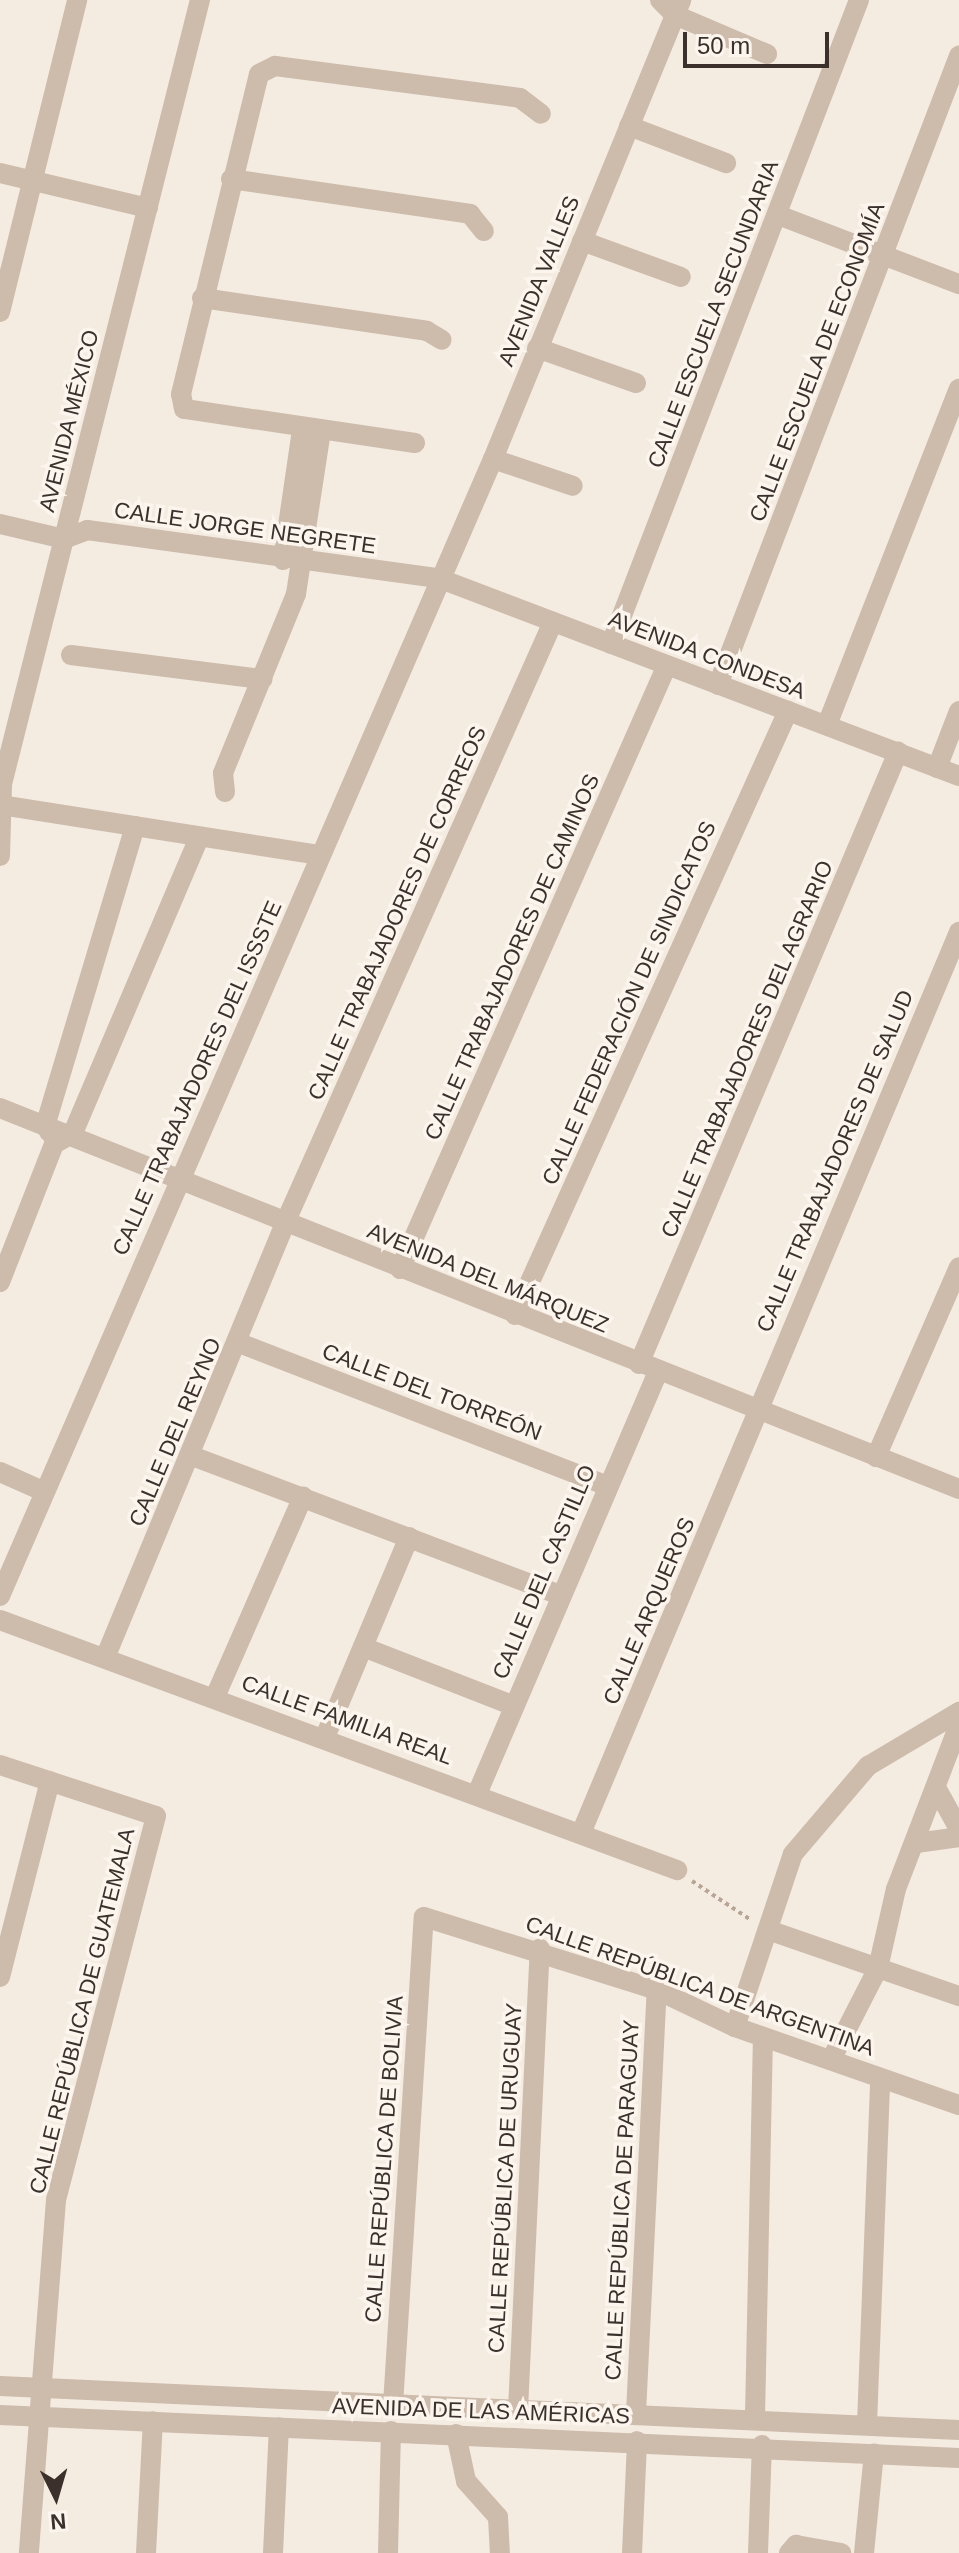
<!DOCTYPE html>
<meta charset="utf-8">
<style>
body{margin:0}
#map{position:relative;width:959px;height:2553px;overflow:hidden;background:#f4ebe1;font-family:Arial,sans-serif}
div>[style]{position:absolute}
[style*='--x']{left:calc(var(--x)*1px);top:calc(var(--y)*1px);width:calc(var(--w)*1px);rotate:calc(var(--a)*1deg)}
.path>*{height:4px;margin-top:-2px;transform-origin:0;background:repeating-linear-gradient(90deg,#b9a596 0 4px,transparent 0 8px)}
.minor>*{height:20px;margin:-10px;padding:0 10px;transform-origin:10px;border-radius:10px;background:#cdbbac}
span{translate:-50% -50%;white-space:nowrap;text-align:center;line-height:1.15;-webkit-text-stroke:7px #fbf5ee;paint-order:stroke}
.street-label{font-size:22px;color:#3b302b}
.north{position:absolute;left:16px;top:2457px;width:80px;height:80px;-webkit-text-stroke:6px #fbf5ee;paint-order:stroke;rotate:175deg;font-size:22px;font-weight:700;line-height:32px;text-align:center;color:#3b302b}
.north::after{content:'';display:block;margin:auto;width:28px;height:36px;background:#3b302b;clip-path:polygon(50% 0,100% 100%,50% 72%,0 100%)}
.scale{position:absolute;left:683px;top:32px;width:146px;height:36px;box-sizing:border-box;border:4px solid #3b302b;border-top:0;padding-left:10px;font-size:24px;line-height:28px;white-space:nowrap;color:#3b302b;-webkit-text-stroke:6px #fbf5ee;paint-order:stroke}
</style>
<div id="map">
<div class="path">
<i style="--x:692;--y:1881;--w:71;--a:33.5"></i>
</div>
<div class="minor">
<i style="--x:660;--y:0;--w:21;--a:45"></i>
<i style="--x:675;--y:15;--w:100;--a:23"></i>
<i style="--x:629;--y:126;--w:104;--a:20.9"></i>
<i style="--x:0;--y:173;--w:152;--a:13.3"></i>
<i style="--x:231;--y:179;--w:242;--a:8.3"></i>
<i style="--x:470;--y:214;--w:22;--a:51"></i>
<i style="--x:778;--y:215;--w:194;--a:20.9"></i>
<i style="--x:582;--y:241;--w:105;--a:20"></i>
<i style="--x:202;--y:298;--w:227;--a:8.3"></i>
<i style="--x:427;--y:331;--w:17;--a:31"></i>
<i style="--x:0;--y:312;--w:321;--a:-76.1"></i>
<i style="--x:537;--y:348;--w:105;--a:19.5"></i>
<i style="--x:415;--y:443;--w:233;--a:-171.6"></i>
<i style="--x:184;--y:409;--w:15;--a:-101"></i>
<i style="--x:181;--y:394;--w:329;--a:-76.3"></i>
<i style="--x:259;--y:74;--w:18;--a:-27"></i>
<i style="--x:275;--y:66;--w:247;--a:7.4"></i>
<i style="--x:520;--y:98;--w:26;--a:37"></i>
<i style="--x:493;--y:459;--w:84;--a:18.6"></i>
<i style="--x:0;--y:524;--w:66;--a:13.2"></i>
<i style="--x:64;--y:539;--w:25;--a:-21"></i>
<i style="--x:87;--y:530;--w:354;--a:7.8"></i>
<i style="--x:438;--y:578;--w:557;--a:20.81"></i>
<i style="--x:283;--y:560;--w:132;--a:-81.7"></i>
<i style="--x:611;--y:644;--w:690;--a:-68.94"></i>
<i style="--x:71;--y:655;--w:193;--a:7.2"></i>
<i style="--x:718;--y:685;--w:674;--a:-69.04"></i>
<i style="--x:827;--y:725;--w:361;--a:-68.6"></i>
<i style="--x:937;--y:768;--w:61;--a:-68.9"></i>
<i style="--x:225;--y:792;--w:19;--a:-96"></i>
<i style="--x:223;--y:773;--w:193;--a:-67.8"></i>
<i style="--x:296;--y:594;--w:165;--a:-81.3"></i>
<i style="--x:0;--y:805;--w:324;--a:8.9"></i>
<i style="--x:0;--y:856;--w:72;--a:-88.4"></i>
<i style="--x:2;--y:784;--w:809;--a:-75.83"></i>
<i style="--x:0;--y:1108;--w:1032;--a:21.67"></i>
<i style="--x:49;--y:1132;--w:9;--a:-108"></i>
<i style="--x:46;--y:1123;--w:310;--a:-73.3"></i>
<i style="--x:400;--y:1269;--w:660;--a:-66.15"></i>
<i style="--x:0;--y:1282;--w:148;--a:-68.6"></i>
<i style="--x:54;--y:1144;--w:22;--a:-30"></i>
<i style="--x:73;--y:1133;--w:322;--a:-66.9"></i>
<i style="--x:515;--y:1315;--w:663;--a:-65.68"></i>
<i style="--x:239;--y:1343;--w:395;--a:21.2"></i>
<i style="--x:639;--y:1364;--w:665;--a:-67.06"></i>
<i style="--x:192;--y:1456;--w:393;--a:20.7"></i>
<i style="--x:876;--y:1457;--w:207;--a:-66.4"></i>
<i style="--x:0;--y:1472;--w:49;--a:24"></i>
<i style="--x:0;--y:1596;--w:1239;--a:-66.56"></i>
<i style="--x:493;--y:459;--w:496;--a:-67.7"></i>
<i style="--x:0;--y:1620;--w:722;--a:20.27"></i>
<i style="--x:363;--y:1647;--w:160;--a:21.3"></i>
<i style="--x:105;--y:1658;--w:471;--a:-67.5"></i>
<i style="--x:285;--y:1223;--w:658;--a:-65.97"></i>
<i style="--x:215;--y:1697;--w:219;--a:-66.3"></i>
<i style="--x:325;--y:1737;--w:217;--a:-67.2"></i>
<i style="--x:0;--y:1765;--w:164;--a:18.1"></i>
<i style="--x:156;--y:1816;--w:397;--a:104.6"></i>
<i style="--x:56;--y:2200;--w:354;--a:94.4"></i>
<i style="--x:938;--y:1791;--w:43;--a:61.1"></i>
<i style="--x:477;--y:1794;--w:460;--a:-66.8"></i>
<i style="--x:582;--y:1831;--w:975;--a:-67.25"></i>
<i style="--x:916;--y:1843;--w:43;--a:-7.9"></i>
<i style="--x:771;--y:1931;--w:199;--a:19.1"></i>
<i style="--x:0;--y:1977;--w:202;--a:-75.7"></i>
<i style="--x:735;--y:2027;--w:182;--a:-71.5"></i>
<i style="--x:793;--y:1854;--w:116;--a:-49.6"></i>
<i style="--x:868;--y:1766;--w:106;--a:-30.7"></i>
<i style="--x:831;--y:2060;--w:103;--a:-62.9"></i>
<i style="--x:878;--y:1968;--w:81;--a:-77.2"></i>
<i style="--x:896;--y:1889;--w:176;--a:-69"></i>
<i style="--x:0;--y:2386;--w:960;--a:2.63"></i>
<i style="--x:393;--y:2405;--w:489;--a:-86.4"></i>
<i style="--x:424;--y:1917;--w:244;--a:17.4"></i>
<i style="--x:657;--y:1990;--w:86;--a:25.4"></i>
<i style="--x:735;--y:2027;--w:237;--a:19.2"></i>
<i style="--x:518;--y:2410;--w:462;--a:-87.3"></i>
<i style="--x:636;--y:2413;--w:424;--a:-87.2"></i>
<i style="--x:0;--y:2415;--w:960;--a:2.57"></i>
<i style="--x:755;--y:2417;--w:380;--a:-88.8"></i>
<i style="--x:867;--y:2424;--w:346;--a:-87.8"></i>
<i style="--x:456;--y:2434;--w:48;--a:78"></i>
<i style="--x:466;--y:2481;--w:48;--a:48.4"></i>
<i style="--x:498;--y:2517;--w:36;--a:87"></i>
<i style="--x:146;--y:2553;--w:132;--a:-87"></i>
<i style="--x:273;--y:2553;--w:126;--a:-87.3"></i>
<i style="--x:388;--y:2553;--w:122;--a:-88.6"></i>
<i style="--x:632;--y:2553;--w:112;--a:-87.4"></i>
<i style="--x:758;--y:2553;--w:108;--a:-87.9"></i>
<i style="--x:789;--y:2553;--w:11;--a:-49"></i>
<i style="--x:796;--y:2545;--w:46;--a:10.1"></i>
<i style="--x:864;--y:2553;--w:100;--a:-84.3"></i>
</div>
<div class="street-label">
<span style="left:539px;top:281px;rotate:-68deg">AVENIDA VALLES</span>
<span style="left:713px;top:314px;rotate:-69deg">CALLE ESCUELA SECUNDARIA</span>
<span style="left:817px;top:362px;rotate:-69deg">CALLE ESCUELA DE ECONOMÍA</span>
<span style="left:69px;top:421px;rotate:-76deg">AVENIDA MÉXICO</span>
<span style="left:245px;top:528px;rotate:8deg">CALLE JORGE NEGRETE</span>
<span style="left:707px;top:655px;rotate:21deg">AVENIDA CONDESA</span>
<span style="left:397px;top:913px;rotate:-66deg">CALLE TRABAJADORES DE CORREOS</span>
<span style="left:512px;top:957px;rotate:-66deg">CALLE TRABAJADORES DE CAMINOS</span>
<span style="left:629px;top:1003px;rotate:-66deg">CALLE FEDERACIÓN DE SINDICATOS</span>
<span style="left:747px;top:1049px;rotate:-67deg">CALLE TRABAJADORES DEL AGRARIO</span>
<span style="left:197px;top:1078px;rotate:-66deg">CALLE TRABAJADORES DEL ISSSTE</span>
<span style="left:835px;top:1161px;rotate:-67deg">CALLE TRABAJADORES DE SALUD</span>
<span style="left:488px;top:1278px;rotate:22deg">AVENIDA DEL MÁRQUEZ</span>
<span style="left:432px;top:1392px;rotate:21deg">CALLE DEL TORREÓN</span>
<span style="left:175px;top:1432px;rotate:-67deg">CALLE DEL REYNO</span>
<span style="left:544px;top:1572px;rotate:-67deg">CALLE DEL CASTILLO</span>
<span style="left:649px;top:1611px;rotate:-67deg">CALLE ARQUEROS</span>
<span style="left:347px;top:1720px;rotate:20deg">CALLE FAMILIA REAL</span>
<span style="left:700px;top:1986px;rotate:20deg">CALLE REPÚBLICA DE ARGENTINA</span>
<span style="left:82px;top:2011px;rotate:-76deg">CALLE REPÚBLICA DE GUATEMALA</span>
<span style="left:384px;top:2159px;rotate:-86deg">CALLE REPÚBLICA DE BOLIVIA</span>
<span style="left:505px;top:2178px;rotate:-87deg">CALLE REPÚBLICA DE URUGUAY</span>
<span style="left:622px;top:2200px;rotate:-87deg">CALLE REPÚBLICA DE PARAGUAY</span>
<span style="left:481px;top:2411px;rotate:2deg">AVENIDA DE LAS AMÉRICAS</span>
</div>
<div class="north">N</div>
<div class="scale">50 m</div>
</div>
